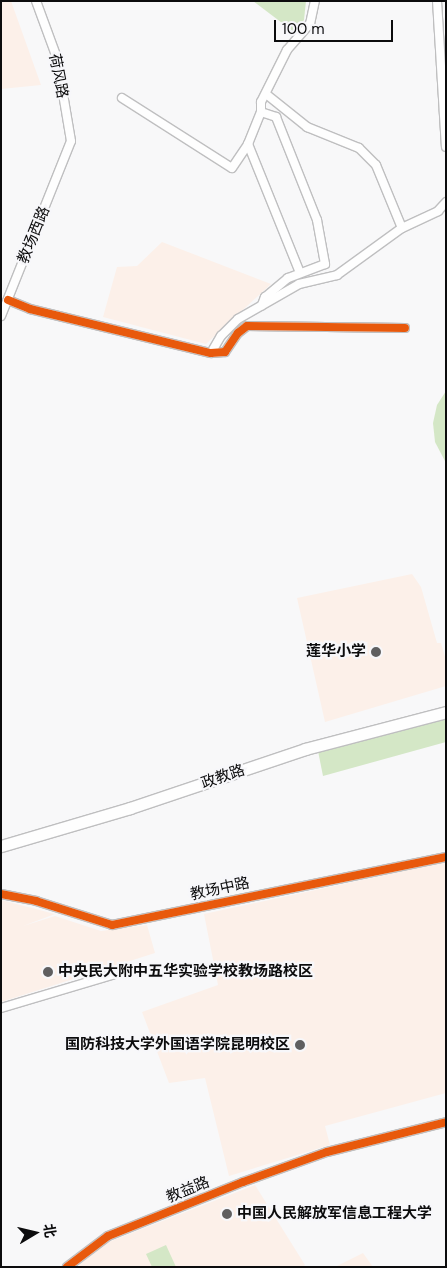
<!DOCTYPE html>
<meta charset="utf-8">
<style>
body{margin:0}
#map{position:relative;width:447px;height:1268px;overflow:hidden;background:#f8f8f9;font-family:"DM Sans","Noto Sans SC",sans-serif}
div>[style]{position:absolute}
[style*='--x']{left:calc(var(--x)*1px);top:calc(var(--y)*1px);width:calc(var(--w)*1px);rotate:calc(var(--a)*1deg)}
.education>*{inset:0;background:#fcf0e9}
.green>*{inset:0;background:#d4e7c6}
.roads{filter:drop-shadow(1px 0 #bfbfc0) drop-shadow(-1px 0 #bfbfc0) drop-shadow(0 1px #bfbfc0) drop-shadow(0 -1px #bfbfc0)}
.minor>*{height:8px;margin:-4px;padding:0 4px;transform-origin:4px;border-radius:4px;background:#fefefe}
.secondary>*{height:11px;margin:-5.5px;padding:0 5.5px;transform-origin:5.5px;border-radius:5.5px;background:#fefefe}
.cycleway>*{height:8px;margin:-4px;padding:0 4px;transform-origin:4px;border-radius:4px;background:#e8590c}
.dots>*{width:14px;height:14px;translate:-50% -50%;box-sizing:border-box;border:2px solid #f7f7fa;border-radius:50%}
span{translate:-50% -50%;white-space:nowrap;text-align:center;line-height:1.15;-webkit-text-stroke:4.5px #f7f7fa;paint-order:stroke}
.street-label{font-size:15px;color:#0c0c0d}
.poi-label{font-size:15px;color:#0c0c0d;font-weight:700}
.right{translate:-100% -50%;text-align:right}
.left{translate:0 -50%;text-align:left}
.frame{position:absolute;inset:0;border:2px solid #0c0c0d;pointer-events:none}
.north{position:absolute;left:10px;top:1208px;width:50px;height:50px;-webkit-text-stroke:4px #f7f7fa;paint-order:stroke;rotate:81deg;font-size:14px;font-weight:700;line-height:20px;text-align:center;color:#0c0c0d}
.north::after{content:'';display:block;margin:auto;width:18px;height:22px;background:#0c0c0d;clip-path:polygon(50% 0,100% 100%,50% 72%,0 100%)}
.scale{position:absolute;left:274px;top:20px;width:119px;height:22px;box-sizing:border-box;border:2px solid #0c0c0d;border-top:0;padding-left:6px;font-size:15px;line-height:18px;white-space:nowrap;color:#0c0c0d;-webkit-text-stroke:4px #f7f7fa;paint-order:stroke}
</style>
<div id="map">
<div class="education">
<i style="clip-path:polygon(1px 1px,11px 1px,41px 85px,1px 89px)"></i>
<i style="clip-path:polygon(162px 242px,271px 284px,206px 344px,103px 317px,117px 267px,137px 266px)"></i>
<i style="clip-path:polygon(412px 574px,421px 587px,437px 643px,441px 643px,446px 660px,446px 686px,325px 722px,297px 598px)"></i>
<i style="clip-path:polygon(446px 862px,446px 1093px,325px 1126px,330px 1145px,229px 1176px,205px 1078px,169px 1083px,142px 1012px,218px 985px,204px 914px)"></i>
<i style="clip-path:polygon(1px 900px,55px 914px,23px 926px,55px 916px,101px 931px,147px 925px,155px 953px,1px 1002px)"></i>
<i style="clip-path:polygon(255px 1185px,305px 1265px,303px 1267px,78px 1266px,106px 1243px)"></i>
<i style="clip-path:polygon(363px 1253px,373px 1267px,335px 1267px)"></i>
</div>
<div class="green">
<i style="clip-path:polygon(253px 1px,306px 1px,304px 20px,294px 32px)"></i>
<i style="clip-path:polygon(446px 391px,446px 463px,435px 442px,433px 423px,437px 405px)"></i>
<i style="clip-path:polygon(446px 716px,446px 742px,323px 776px,318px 751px)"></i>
<i style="clip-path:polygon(166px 1245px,176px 1267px,152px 1267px,146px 1254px)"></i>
</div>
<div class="roads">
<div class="minor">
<i style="--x:437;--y:1;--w:146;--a:86.5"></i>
<i style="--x:266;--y:94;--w:53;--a:38.8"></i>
<i style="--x:307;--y:127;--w:56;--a:22"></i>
<i style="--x:359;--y:148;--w:24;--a:45"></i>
<i style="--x:376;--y:165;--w:68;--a:67.6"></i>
<i style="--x:122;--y:98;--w:130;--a:32.5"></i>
<i style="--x:232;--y:168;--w:29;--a:-56"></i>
<i style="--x:248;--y:144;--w:35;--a:-68"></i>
<i style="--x:261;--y:112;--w:10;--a:-90"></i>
<i style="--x:261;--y:102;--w:58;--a:-63.4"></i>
<i style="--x:287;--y:50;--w:35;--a:-49"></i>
<i style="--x:310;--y:24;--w:24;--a:-78"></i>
<i style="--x:261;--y:112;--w:16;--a:18"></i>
<i style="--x:276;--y:117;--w:111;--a:68.3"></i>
<i style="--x:317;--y:220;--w:45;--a:79.7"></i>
<i style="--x:325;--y:264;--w:40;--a:159"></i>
<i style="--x:288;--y:278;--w:30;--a:140"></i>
<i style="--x:265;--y:297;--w:9;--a:111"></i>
<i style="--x:248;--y:144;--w:139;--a:68"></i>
<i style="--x:8;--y:300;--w:24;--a:22"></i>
<i style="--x:30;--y:309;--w:186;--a:13.7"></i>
<i style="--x:211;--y:353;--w:14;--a:-4"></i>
<i style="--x:225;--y:352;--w:23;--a:-56"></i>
<i style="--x:238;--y:333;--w:11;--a:-38"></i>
<i style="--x:247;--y:326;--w:158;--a:0.7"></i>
<i style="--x:1;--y:316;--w:188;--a:-68.2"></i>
<i style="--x:71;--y:141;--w:84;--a:-99.6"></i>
<i style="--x:57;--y:58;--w:61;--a:-110.2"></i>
<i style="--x:211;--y:353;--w:20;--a:-60"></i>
<i style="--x:221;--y:336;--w:24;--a:-45"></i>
<i style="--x:238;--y:319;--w:70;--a:-29.8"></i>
<i style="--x:299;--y:284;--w:39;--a:-13"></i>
<i style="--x:337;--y:275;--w:80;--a:-35.9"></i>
<i style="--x:402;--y:228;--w:40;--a:-25"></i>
<i style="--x:438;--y:211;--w:12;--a:-48"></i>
<i style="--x:1;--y:894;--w:36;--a:11"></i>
<i style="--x:36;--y:901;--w:80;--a:17.5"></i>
<i style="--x:112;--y:925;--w:341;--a:-11.5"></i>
<i style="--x:1;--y:1008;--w:126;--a:-16.6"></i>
<i style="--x:67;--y:1267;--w:51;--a:-37.1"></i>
<i style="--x:108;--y:1236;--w:145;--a:-21.8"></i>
<i style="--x:243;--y:1182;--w:89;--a:-19.7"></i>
<i style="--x:327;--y:1152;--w:123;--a:-14.1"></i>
</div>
<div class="secondary">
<i style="--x:1;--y:846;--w:134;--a:-16.4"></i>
<i style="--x:130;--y:808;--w:185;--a:-18.6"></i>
<i style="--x:305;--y:749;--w:146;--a:-14.7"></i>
</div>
</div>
<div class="cycleway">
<i style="--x:8;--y:300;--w:24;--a:22"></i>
<i style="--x:30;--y:309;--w:186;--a:13.7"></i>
<i style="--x:211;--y:353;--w:14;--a:-4"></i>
<i style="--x:225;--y:352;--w:23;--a:-56"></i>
<i style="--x:238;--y:333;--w:11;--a:-38"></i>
<i style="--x:247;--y:326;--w:158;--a:0.7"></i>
<i style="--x:1;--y:894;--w:36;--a:11"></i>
<i style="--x:36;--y:901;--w:80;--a:17.5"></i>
<i style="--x:112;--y:925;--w:341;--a:-11.5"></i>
<i style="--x:67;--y:1267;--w:51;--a:-37.1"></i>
<i style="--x:108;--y:1236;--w:145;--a:-21.8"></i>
<i style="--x:243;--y:1182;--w:89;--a:-19.7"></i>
<i style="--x:327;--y:1152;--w:123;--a:-14.1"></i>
</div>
<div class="dots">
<i style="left:376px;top:652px;background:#5f5f60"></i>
<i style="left:48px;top:972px;background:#5f5f60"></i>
<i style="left:300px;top:1045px;background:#5f5f60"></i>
<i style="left:227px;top:1214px;background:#5f5f60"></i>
</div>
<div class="street-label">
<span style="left:58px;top:76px;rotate:79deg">荷风路</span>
<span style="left:34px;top:235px;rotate:-68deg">教场西路</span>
<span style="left:223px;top:777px;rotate:-19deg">政教路</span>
<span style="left:220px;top:889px;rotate:-12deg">教场中路</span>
<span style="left:188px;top:1190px;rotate:-22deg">教益路</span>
</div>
<div class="poi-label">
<span class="right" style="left:366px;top:652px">莲华小学</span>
<span class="left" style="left:58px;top:972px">中央民大附中五华实验学校教场路校区</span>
<span class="right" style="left:290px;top:1045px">国防科技大学外国语学院昆明校区</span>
<span class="left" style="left:237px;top:1214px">中国人民解放军信息工程大学</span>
</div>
<div class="frame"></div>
<div class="north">北</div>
<div class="scale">100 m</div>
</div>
